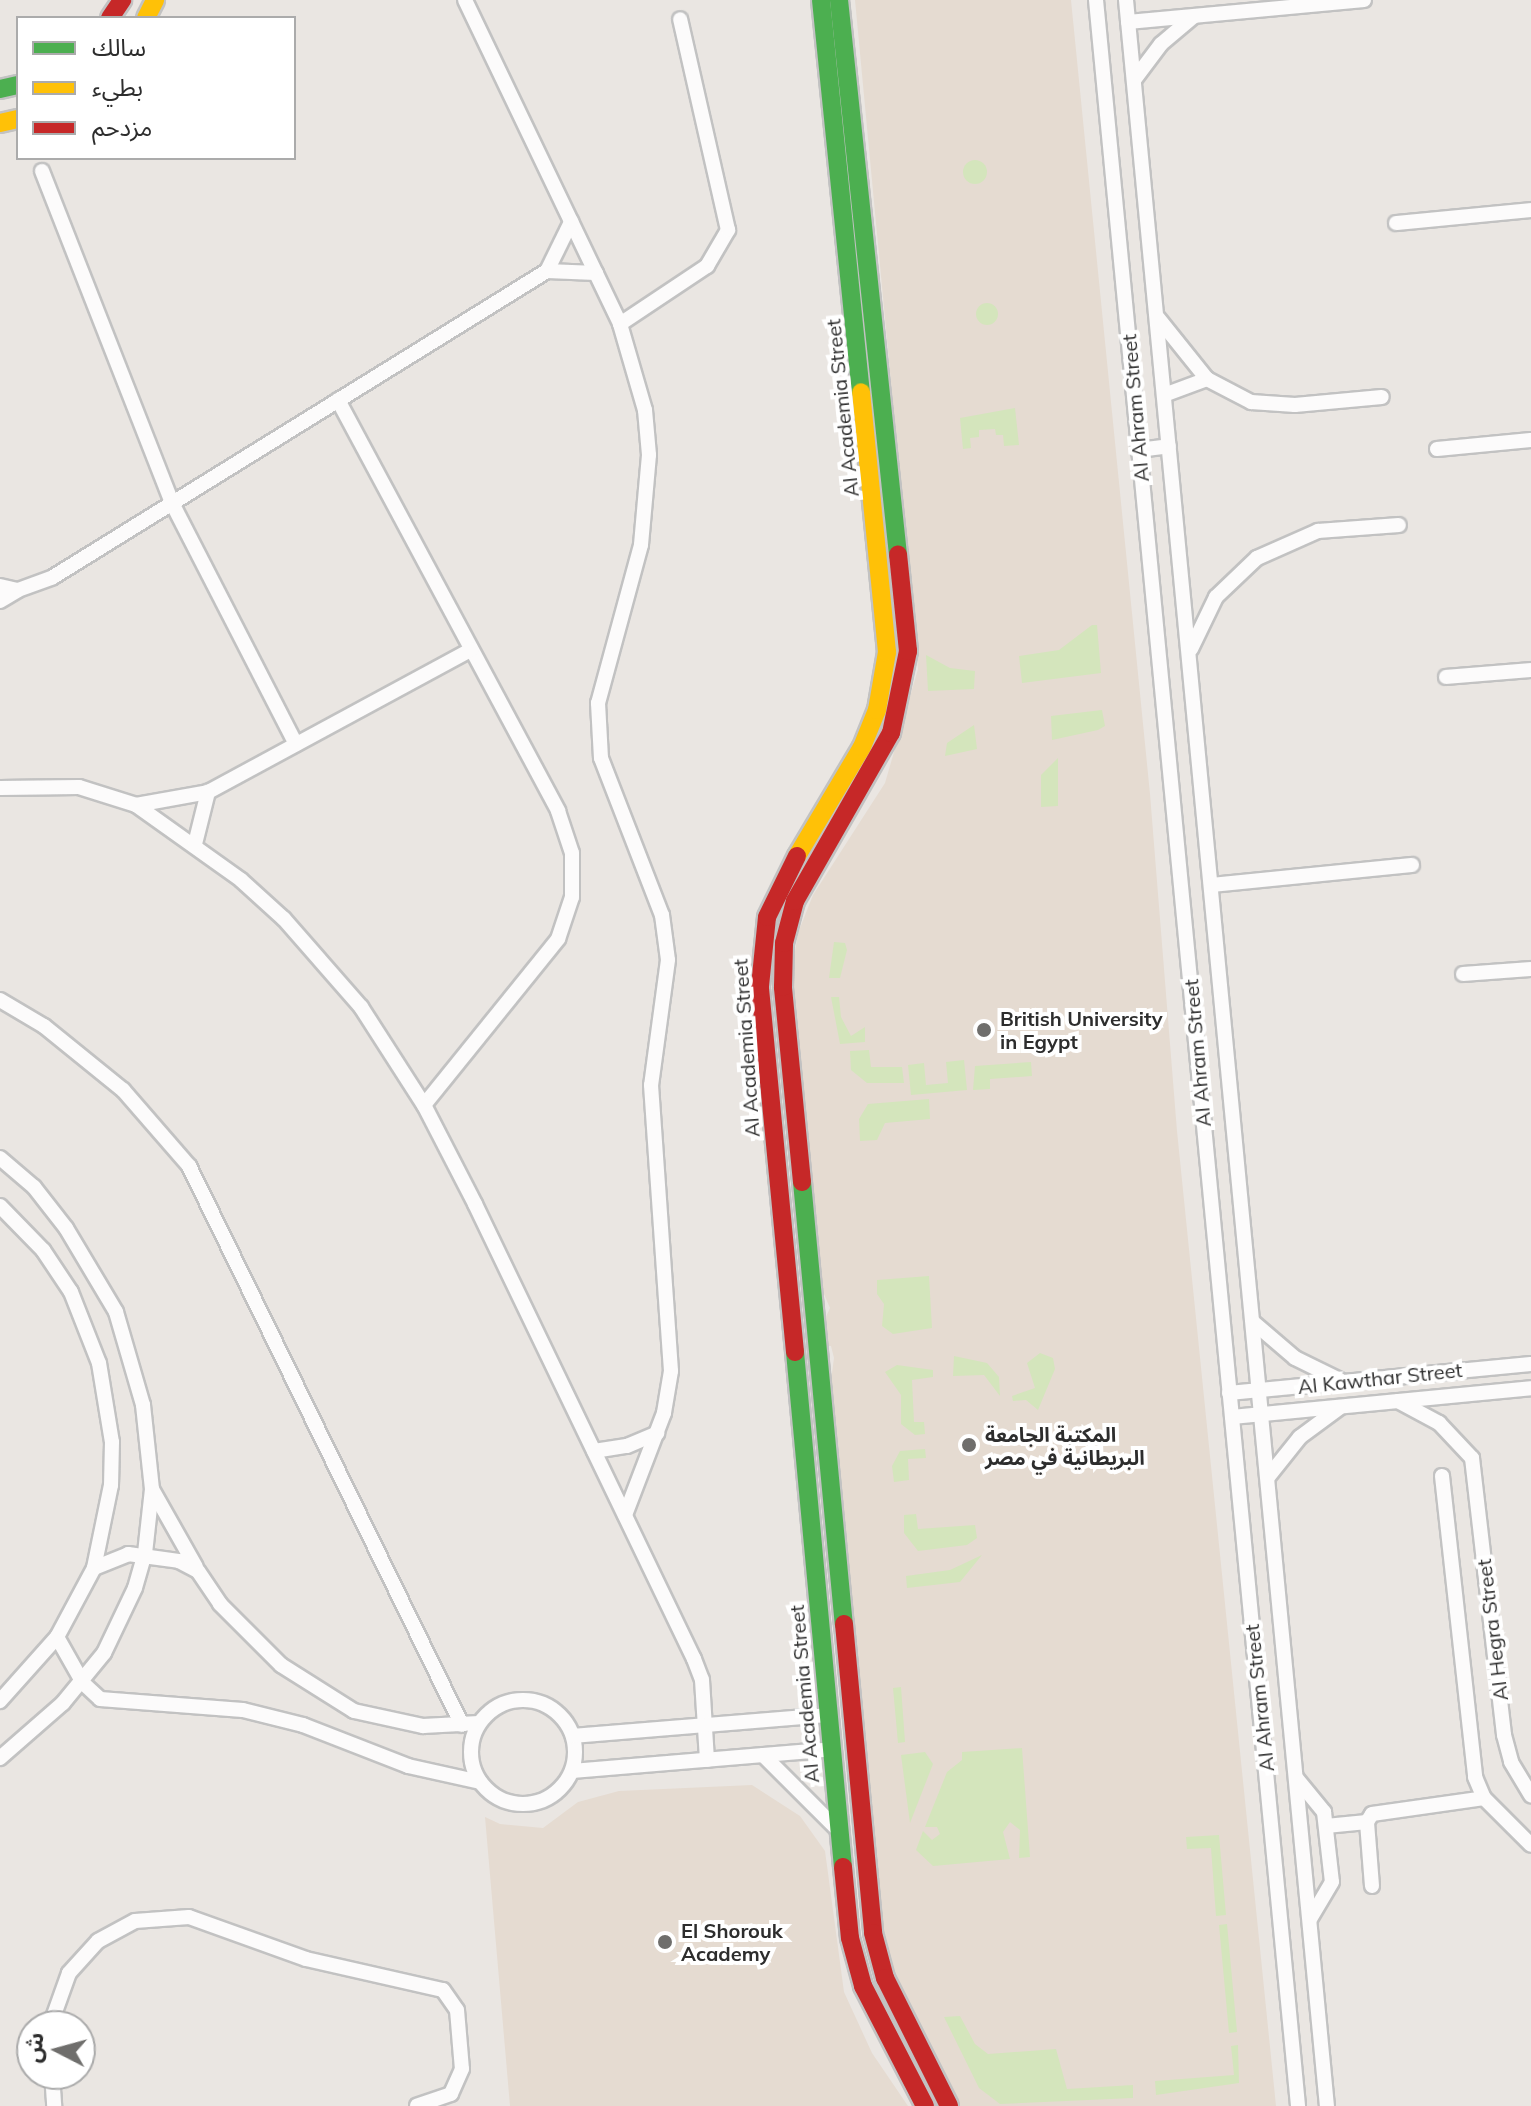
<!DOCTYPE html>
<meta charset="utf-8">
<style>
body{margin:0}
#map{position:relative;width:1531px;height:2106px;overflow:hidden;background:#eae6e2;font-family:Mulish,"Noto Sans Arabic",sans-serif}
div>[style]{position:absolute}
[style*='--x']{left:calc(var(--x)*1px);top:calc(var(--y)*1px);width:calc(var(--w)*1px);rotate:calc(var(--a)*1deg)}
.education>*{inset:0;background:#e5dbd1}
.green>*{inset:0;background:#d4e5bc}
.round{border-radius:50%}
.roads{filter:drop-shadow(2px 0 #c2c2c2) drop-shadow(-2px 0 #c2c2c2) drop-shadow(0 2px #c2c2c2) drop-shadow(0 -2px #c2c2c2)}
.street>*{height:14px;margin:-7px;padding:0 7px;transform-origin:7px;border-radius:7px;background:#fcfbfb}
.street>.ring{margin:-7px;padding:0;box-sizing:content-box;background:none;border:14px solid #fcfbfb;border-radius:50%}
.fast>*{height:18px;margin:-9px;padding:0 9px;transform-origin:9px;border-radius:9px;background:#4caf50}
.slow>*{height:18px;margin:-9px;padding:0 9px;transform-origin:9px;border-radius:9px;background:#ffc107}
.jam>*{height:18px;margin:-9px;padding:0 9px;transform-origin:9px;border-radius:9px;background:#c62828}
.dots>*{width:22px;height:22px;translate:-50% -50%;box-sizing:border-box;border:4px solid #fff;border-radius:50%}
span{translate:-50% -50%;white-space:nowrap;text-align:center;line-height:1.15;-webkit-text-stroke:8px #fff;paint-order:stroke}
.street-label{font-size:20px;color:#2d2d2d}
.poi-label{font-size:20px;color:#2d2d2d;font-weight:700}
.left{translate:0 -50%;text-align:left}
.legend{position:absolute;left:16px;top:16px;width:280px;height:144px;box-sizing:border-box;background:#fff;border:2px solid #ababab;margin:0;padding:10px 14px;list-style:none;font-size:24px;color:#2d2d2d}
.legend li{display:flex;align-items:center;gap:16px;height:40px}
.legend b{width:40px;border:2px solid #ababab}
.north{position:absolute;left:16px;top:2010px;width:80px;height:80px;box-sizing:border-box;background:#fff;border:2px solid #ababab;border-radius:50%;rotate:276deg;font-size:22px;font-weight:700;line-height:32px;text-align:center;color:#2d2d2d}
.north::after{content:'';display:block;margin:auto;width:28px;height:36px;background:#6f6e6c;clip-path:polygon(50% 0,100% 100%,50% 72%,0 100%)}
</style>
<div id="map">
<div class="education">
<i style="clip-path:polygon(855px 0,1071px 0,1150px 794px,1177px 1131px,1276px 2106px,957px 2106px,894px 1973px,882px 1935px,830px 1388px,834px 1358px,831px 1346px,826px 1346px,825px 1319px,830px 1308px,818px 1280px,792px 969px,798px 933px,813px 895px,885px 783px,918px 669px)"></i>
<i style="clip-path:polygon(752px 1785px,800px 1816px,825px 1851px,844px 1992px,872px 2053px,908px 2106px,510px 2106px,485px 1817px,500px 1824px,543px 1828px,578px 1802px,619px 1791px)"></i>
</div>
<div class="green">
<i class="round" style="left:963px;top:160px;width:24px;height:24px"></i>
<i class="round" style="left:976px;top:303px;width:22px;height:22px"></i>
<i style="clip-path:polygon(1015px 408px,1019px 445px,1004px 446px,1003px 435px,996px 435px,995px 429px,979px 430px,979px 437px,970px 438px,971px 448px,963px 449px,960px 418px)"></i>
<i style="clip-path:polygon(1092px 625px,1097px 625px,1101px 673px,1022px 683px,1019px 656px,1059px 650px)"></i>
<i style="clip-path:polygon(926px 655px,950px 668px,975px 671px,974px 689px,928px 691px)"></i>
<i style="clip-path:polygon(1102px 710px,1105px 726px,1098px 730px,1052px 740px,1051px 716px)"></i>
<i style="clip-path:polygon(974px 725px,977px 749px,945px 756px,947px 743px)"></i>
<i style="clip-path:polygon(1058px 758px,1058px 806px,1041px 807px,1041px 775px)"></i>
<i style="clip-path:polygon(834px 942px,845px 943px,847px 950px,840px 978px,829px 978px)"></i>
<i style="clip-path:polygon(831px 997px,839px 997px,841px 1017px,851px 1036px,865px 1027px,865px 1042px,840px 1044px)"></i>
<i style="clip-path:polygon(869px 1050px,871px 1067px,902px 1067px,904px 1083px,867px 1083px,851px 1070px,850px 1051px)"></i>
<i style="clip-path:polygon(964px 1060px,967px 1090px,911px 1095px,908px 1065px,924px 1063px,926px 1085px,948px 1083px,946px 1062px)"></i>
<i style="clip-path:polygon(1031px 1062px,1032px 1076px,990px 1079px,990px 1089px,973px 1090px,975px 1066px)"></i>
<i style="clip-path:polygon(929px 1099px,930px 1119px,885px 1123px,877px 1140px,860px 1141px,859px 1119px,868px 1104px)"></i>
<i style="clip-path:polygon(929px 1276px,932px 1328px,893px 1334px,882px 1326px,884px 1304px,877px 1294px,877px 1280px)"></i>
<i style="clip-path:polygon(1040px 1353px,1053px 1358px,1055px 1369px,1038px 1410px,1026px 1400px,1013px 1401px,1012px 1396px,1035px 1388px,1027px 1363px)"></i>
<i style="clip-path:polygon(954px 1356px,987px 1363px,999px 1377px,1000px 1396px,984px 1375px,953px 1376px)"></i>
<i style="clip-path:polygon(897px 1365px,933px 1370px,933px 1377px,912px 1380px,914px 1422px,924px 1422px,925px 1434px,915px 1435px,901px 1424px,901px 1395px,885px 1372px)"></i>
<i style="clip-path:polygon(925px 1449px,926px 1458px,908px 1459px,909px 1480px,894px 1482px,892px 1466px,900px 1451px)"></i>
<i style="clip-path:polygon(916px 1514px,918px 1529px,975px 1525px,977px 1538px,967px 1545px,918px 1551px,904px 1533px,904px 1515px)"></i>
<i style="clip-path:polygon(982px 1555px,960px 1582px,907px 1588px,906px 1576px,950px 1570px)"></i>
<i style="clip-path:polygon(901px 1687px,905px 1742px,898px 1743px,893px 1688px)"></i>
<i style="clip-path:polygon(1022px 1748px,1030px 1857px,1019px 1858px,1020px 1830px,1010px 1822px,1003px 1832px,1010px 1859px,933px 1866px,916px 1850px,923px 1831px,932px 1840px,940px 1834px,937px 1827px,925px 1827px,947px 1772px,962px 1760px,962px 1752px)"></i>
<i style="clip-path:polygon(925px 1752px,933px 1764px,910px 1823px,901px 1755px)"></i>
<i style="clip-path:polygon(1219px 1835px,1226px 1915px,1216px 1916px,1211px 1848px,1187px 1849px,1186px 1837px)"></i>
<i style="clip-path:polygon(1227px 1924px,1237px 2032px,1229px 2033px,1219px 1925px)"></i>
<i style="clip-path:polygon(960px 2016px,975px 2044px,988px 2054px,1056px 2049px,1067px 2089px,1133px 2085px,1133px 2098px,1000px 2104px,979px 2088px,944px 2017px)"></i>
<i style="clip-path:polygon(1238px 2045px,1239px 2083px,1156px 2095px,1155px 2081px,1234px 2075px,1231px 2046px)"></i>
</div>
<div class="roads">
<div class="street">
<i style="--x:465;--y:0;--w:359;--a:64.4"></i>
<i style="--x:620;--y:324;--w:90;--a:73.8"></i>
<i style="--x:645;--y:410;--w:45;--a:84.9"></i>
<i style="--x:649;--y:455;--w:90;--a:95.1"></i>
<i style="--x:641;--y:545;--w:164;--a:105.2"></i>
<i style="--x:598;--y:703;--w:55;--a:86.9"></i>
<i style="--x:601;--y:758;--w:168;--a:68.8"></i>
<i style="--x:662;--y:915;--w:45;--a:82.4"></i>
<i style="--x:668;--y:960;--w:126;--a:97.7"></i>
<i style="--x:651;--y:1085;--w:287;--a:86"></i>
<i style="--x:671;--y:1371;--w:43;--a:99.5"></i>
<i style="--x:664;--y:1413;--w:109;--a:110.9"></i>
<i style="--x:1096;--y:0;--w:2116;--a:84.52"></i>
<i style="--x:1126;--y:0;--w:2116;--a:84.55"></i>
<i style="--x:1128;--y:22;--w:237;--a:-5.3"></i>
<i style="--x:1134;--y:80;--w:45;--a:-53.1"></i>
<i style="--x:1161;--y:44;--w:42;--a:-40.2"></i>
<i style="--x:42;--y:171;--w:357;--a:68.6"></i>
<i style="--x:172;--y:503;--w:271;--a:62.8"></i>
<i style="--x:1396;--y:223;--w:136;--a:-5.5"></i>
<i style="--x:547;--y:271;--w:49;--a:2.3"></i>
<i style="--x:1158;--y:318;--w:78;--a:51.2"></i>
<i style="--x:1207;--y:379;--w:50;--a:27.6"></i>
<i style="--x:1251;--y:402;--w:44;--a:3.9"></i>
<i style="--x:1295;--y:405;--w:87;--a:-5.3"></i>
<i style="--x:620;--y:324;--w:105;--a:-33.7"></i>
<i style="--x:707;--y:266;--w:42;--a:-59.7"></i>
<i style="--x:728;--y:230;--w:216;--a:-102.8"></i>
<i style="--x:1164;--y:395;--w:46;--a:-20.4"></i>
<i style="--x:338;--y:400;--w:466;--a:61.8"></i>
<i style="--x:558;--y:811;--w:44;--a:71.6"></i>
<i style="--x:572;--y:853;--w:44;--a:90"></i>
<i style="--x:572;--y:897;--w:44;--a:108.4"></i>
<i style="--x:558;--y:939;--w:213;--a:128.9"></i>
<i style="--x:1437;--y:449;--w:94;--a:-5.5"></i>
<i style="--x:1138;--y:450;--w:31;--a:-7"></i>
<i style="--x:0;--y:586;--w:18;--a:13"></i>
<i style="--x:18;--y:590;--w:37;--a:-20"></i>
<i style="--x:53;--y:577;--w:581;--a:-31.78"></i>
<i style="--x:547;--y:271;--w:55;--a:-63.9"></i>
<i style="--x:0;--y:601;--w:21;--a:-31"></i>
<i style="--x:1191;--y:649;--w:58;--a:-64.3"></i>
<i style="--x:1216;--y:597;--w:57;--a:-43.6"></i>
<i style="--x:1257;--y:558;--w:67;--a:-23.9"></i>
<i style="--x:1318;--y:531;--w:81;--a:-4.2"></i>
<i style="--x:1446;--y:677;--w:85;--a:-4.7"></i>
<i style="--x:0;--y:788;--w:79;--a:-0.7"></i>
<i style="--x:79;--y:787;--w:60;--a:17.5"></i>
<i style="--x:136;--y:805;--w:129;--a:35.5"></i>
<i style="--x:241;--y:880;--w:58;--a:42.2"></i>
<i style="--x:284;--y:919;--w:117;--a:48.8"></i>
<i style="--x:361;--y:1007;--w:117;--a:57.3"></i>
<i style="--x:424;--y:1105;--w:111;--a:62.7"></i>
<i style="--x:475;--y:1204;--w:505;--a:64.3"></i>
<i style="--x:694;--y:1659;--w:22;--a:69"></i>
<i style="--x:702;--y:1680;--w:80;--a:86.4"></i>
<i style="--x:136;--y:805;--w:73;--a:-10.2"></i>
<i style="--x:208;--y:792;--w:299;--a:-28.4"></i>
<i style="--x:195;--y:844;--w:54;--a:-76"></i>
<i style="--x:1211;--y:885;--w:202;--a:-5.7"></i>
<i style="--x:1463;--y:974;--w:68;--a:-4.2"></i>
<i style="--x:0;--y:1000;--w:51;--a:30.6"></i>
<i style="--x:44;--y:1026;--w:102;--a:39"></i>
<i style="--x:123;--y:1090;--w:101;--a:49"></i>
<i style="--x:189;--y:1166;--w:622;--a:63.97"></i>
<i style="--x:0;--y:1158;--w:45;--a:40.5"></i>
<i style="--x:34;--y:1187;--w:52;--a:52"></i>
<i style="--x:66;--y:1228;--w:98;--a:59.2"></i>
<i style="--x:116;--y:1312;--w:97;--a:73.8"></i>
<i style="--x:143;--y:1405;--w:84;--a:83.9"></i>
<i style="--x:152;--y:1489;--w:64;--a:96.2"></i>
<i style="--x:145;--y:1553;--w:36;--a:106"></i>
<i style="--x:135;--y:1588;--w:72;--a:115.5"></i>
<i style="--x:104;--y:1653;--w:65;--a:129.4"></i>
<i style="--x:63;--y:1703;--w:84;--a:138.9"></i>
<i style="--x:0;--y:1206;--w:62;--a:45.7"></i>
<i style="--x:43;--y:1250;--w:50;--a:56.3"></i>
<i style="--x:71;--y:1292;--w:76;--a:68.5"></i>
<i style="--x:99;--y:1363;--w:80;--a:80.7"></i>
<i style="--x:112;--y:1442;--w:43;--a:91.3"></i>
<i style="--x:111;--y:1485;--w:85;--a:101.6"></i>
<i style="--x:94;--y:1568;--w:78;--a:118.2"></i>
<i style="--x:57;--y:1637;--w:86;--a:131.7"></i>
<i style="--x:1253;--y:1322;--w:55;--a:40.6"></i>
<i style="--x:1295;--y:1358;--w:50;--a:26.1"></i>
<i style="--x:1229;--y:1393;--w:303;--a:-5.5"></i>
<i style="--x:1398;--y:1401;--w:47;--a:28.2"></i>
<i style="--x:1439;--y:1423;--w:48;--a:46.7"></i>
<i style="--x:1472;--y:1458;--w:279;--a:83.4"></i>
<i style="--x:1504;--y:1735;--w:28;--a:75"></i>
<i style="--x:1511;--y:1762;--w:39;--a:59"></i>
<i style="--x:1232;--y:1417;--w:300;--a:-5.5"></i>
<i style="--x:594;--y:1451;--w:33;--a:-9"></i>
<i style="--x:627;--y:1446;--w:33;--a:-23"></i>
<i style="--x:1442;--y:1476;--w:303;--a:83.7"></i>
<i style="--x:1475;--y:1777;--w:23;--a:67"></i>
<i style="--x:1484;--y:1798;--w:66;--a:45"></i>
<i style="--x:1268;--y:1477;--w:51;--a:-51.3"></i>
<i style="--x:1300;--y:1437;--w:49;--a:-36.6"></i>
<i style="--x:153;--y:1491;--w:87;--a:60.5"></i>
<i style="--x:94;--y:1568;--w:37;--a:-22"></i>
<i style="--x:128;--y:1554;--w:51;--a:7.8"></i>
<i style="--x:179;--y:1561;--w:21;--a:28"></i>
<i style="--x:198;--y:1571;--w:40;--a:56"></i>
<i style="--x:220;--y:1604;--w:86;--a:45"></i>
<i style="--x:281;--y:1665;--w:86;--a:32.2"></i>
<i style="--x:354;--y:1711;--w:71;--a:12.3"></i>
<i style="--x:423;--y:1726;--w:56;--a:-3.1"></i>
<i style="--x:57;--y:1637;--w:53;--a:60.5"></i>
<i style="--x:83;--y:1683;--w:23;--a:43"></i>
<i style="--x:100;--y:1699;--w:143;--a:4.4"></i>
<i style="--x:243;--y:1710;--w:62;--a:14"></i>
<i style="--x:303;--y:1725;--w:113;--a:21.3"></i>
<i style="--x:408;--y:1766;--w:74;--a:12.5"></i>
<i class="ring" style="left:471px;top:1700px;width:90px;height:90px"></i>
<i style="--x:573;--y:1736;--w:257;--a:-4.7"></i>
<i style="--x:763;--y:1755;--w:107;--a:45"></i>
<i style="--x:572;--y:1771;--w:261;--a:-4.8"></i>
<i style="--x:1297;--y:1779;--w:43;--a:50.7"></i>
<i style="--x:1324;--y:1812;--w:70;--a:83.5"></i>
<i style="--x:1332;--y:1882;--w:43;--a:120.7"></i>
<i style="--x:1326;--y:1826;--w:41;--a:-5.6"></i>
<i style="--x:1372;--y:1886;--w:64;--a:-94.5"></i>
<i style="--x:1367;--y:1822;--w:9;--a:-58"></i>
<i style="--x:1372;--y:1814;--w:113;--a:-8.1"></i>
<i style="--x:50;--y:2026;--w:56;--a:-70.3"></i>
<i style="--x:69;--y:1973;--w:43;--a:-47.8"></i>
<i style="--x:98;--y:1941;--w:42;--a:-28.4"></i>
<i style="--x:135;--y:1921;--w:54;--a:-4.2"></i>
<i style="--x:189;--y:1917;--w:124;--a:19.7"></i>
<i style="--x:306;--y:1959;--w:140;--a:12.8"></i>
<i style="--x:443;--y:1990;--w:24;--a:55"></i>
<i style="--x:457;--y:2010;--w:59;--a:85.2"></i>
<i style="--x:462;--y:2069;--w:27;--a:114"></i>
<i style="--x:451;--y:2094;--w:36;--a:161"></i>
<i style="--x:52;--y:2074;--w:32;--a:86"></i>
</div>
<div class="fast">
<i style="--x:821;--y:0;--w:394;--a:84.2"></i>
<i style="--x:839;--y:0;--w:558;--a:83.93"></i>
<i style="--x:0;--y:89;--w:18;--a:-13"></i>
<i style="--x:802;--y:1182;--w:444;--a:84.6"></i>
<i style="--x:795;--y:1352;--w:517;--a:84.68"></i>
</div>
<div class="slow">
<i style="--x:146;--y:18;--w:20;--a:-63"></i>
<i style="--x:0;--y:123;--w:18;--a:-13"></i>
<i style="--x:797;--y:856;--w:127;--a:-59.2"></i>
<i style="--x:862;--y:747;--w:40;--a:-68"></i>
<i style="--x:877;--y:710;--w:59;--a:-80.2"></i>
<i style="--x:887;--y:652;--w:261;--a:-95.7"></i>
</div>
<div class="jam">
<i style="--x:110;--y:18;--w:22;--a:-56"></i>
<i style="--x:802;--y:1182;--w:196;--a:-95.6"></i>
<i style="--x:783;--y:987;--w:44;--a:-88.7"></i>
<i style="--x:784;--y:943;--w:43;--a:-75.3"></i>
<i style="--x:795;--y:901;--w:193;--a:-60.3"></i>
<i style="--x:891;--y:733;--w:84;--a:-78.3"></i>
<i style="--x:908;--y:651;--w:97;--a:-95.9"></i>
<i style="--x:795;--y:1352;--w:368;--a:-95.5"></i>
<i style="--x:760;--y:986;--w:69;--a:-84.2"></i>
<i style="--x:767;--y:917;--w:68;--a:-63.8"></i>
<i style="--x:844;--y:1624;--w:310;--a:84.6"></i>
<i style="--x:873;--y:1933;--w:47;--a:75.1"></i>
<i style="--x:885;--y:1978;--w:143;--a:63.4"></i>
<i style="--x:843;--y:1867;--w:71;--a:84.4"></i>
<i style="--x:850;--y:1938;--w:50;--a:74.8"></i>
<i style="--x:863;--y:1986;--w:135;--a:62.7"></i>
</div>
</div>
<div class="dots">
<i style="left:984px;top:1030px;background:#6f6e6c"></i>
<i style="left:969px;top:1445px;background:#6f6e6c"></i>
<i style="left:665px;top:1942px;background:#6f6e6c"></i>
</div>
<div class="street-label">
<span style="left:842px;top:408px;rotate:-96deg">Al Academia Street</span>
<span style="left:1135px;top:408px;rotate:-95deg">Al Ahram Street</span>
<span style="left:746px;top:1048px;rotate:-94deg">Al Academia Street</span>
<span style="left:1197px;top:1053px;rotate:-95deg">Al Ahram Street</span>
<span style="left:1380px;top:1378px;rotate:-6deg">Al Kawthar Street</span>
<span style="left:1492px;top:1630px;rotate:-97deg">Al Hegra Street</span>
<span style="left:804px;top:1694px;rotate:-95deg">Al Academia Street</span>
<span style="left:1259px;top:1698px;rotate:-96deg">Al Ahram Street</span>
</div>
<div class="poi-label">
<span class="left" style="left:1000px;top:1030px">British University<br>in Egypt</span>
<span class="left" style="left:985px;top:1446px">المكتبة الجامعة<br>البريطانية في مصر</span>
<span class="left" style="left:681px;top:1942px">El Shorouk<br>Academy</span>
</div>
<ul class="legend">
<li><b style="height:10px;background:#4caf50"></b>سالك</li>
<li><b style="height:10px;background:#ffc107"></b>بطيء</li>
<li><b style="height:10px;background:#c62828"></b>مزدحم</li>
</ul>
<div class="north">ش</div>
</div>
